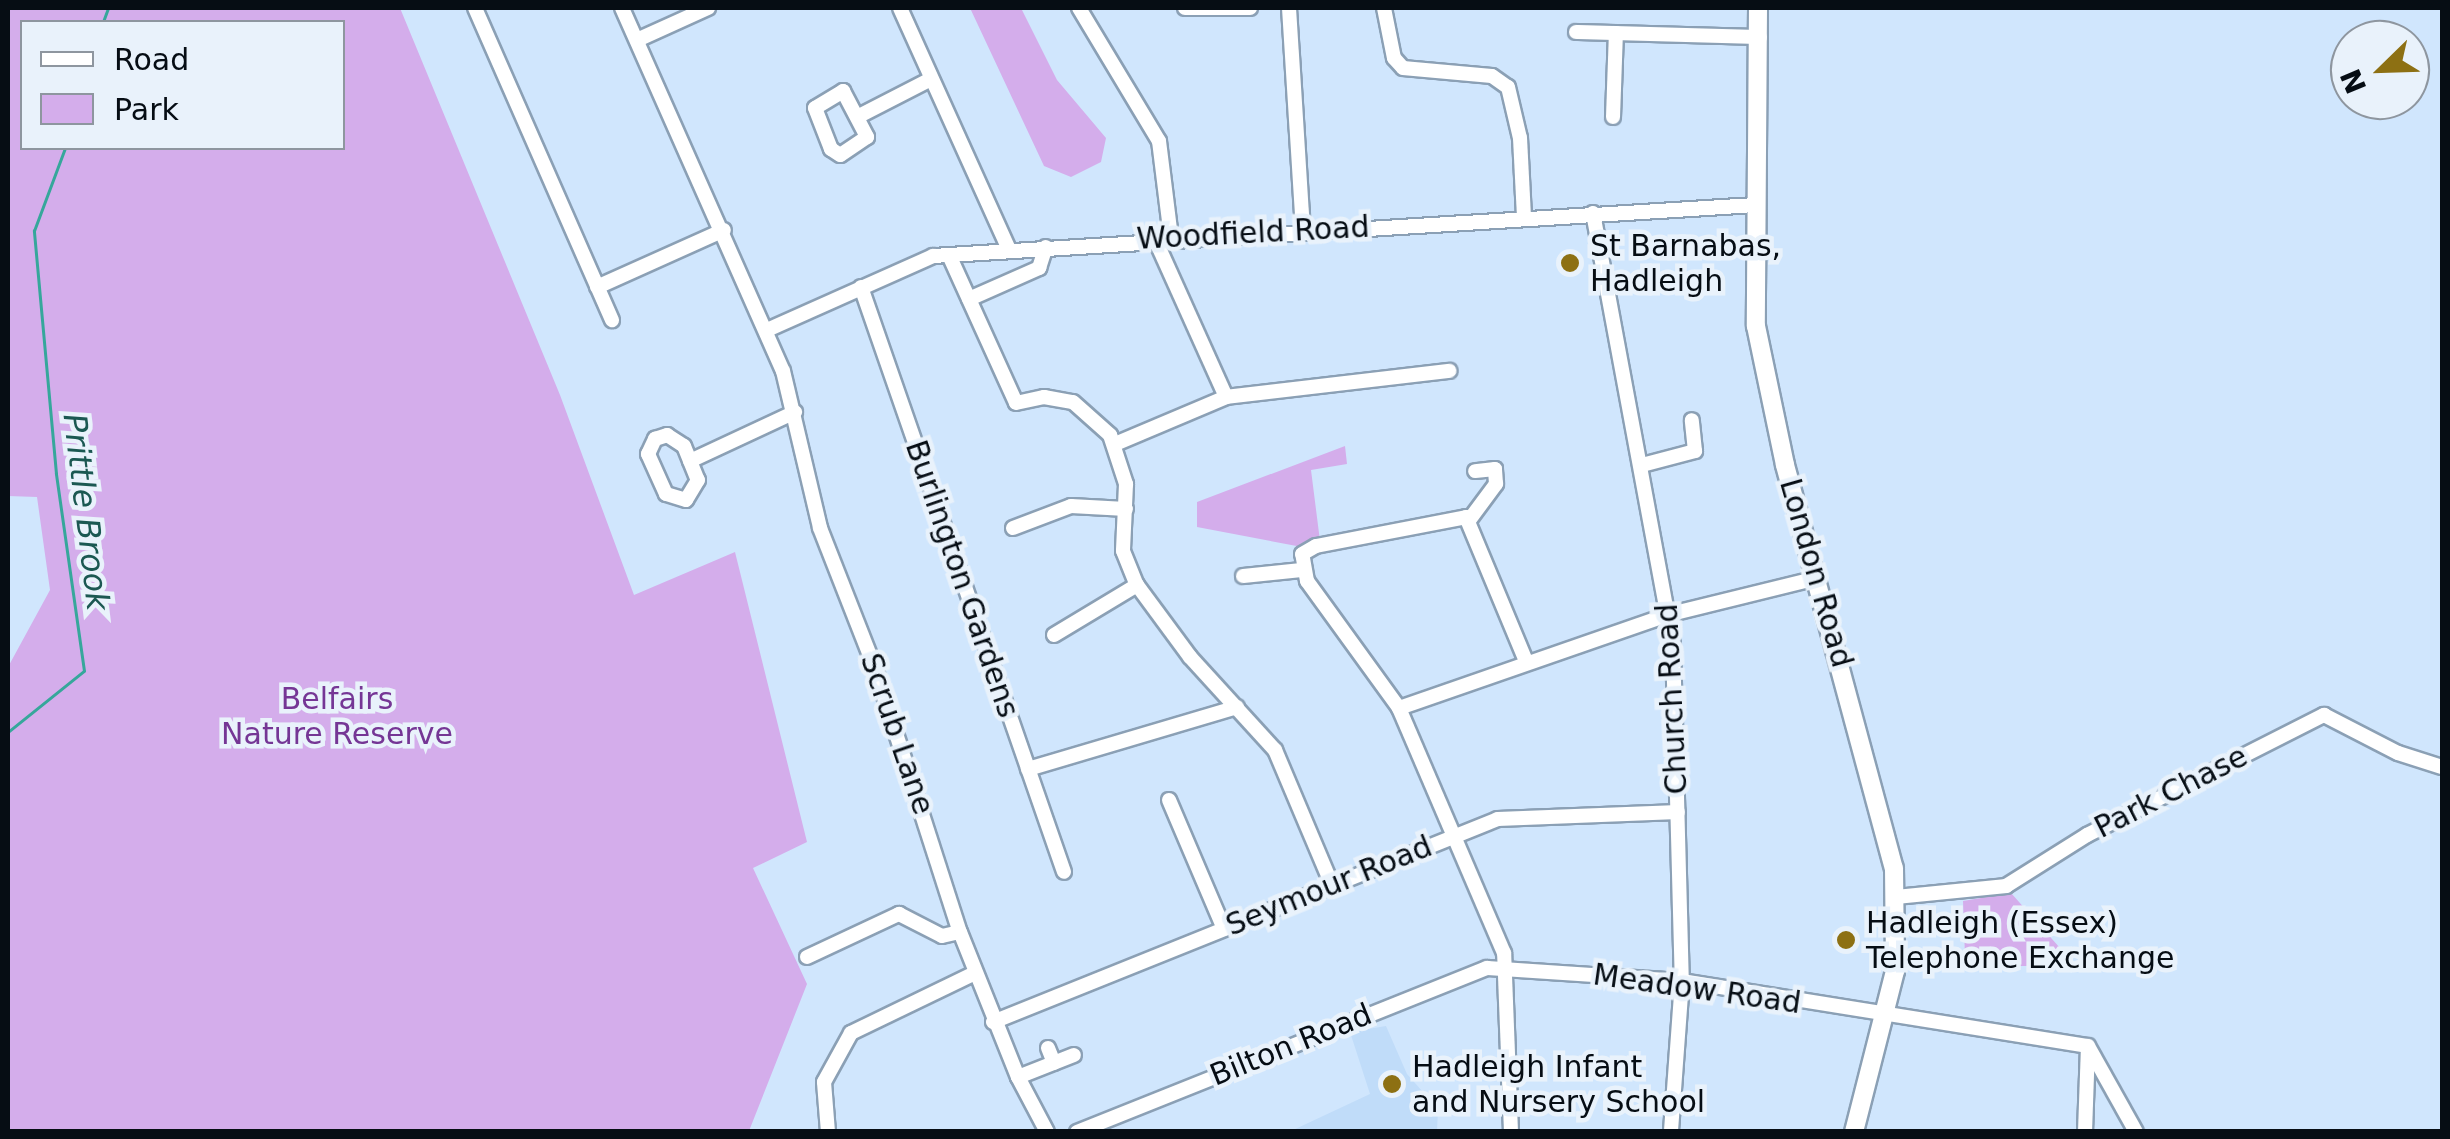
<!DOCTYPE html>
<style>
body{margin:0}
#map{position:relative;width:2450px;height:1139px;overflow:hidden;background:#d0e6fd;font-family:"DejaVu Sans",sans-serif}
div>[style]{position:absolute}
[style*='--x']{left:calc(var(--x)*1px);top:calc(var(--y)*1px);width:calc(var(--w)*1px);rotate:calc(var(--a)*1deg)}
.built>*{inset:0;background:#c0dcf9}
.green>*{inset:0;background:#d4adeb}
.stream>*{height:2.5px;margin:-1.25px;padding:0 1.25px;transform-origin:1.25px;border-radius:1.25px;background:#36a79b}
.roads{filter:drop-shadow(2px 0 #8ba0b5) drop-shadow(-2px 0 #8ba0b5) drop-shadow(0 2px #8ba0b5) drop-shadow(0 -2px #8ba0b5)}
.minor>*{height:14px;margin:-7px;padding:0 7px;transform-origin:7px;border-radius:7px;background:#fff}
.major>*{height:18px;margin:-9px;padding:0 9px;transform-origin:9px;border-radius:9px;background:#fff}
.dots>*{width:28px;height:28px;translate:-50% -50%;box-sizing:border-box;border:5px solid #e9f2fb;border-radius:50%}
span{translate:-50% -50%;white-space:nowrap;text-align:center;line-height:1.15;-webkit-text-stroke:9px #e9f2fb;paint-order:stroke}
.street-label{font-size:30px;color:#060d14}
.poi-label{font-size:30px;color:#060d14}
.left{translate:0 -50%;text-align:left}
.park-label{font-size:30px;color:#753695}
.water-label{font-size:32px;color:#1b5852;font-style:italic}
.frame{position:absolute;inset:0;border:10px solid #060d14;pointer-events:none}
.legend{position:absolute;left:20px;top:20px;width:325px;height:130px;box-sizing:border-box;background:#e9f2fb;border:2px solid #8e969f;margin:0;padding:12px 18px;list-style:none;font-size:30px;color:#060d14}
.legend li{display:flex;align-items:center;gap:20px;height:50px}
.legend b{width:50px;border:2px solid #8e969f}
.north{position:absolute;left:2330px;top:20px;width:100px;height:100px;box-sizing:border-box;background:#e9f2fb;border:2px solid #8e969f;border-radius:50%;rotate:247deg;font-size:28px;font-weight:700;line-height:40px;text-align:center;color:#060d14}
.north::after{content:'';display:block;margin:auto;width:35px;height:45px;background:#8d7013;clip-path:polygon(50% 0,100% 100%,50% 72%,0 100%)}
</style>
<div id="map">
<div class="built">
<i style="clip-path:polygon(1386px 1026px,1407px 1074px,1438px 1109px,1437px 1131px,1291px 1131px,1370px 1094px,1350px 1032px)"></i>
</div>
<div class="green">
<i style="clip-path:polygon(evenodd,8px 8px,400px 8px,560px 395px,634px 595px,735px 552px,807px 842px,753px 868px,807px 984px,749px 1131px,8px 1131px,8px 667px,50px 590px,37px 497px,8px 496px,8px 8px,22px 22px,342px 22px,342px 148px,22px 148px,22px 22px)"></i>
<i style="clip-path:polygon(970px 8px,1021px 8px,1057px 80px,1106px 138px,1101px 162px,1071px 177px,1044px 166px)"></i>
<i style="clip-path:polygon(1345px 446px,1347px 464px,1311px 470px,1320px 541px,1302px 547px,1197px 527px,1197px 502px)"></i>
<i style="clip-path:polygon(2011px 893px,2076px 966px,1975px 966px,1974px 956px,1965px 956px,1963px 901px)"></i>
</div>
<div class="stream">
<i style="--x:103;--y:22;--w:15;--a:-70"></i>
<i style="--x:8;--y:732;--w:97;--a:-38.8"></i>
<i style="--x:84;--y:671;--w:199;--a:-98.1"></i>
<i style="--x:56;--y:474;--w:244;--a:-95.2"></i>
<i style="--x:34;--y:231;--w:89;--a:-69.5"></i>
</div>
<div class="roads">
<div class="minor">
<i style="--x:475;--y:8;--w:341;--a:66.3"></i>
<i style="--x:622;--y:8;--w:397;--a:66.1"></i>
<i style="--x:783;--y:371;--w:161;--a:76.7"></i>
<i style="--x:820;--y:528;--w:154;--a:68.6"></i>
<i style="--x:876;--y:671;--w:274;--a:72.2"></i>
<i style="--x:960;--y:932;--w:156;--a:68.2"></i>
<i style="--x:1018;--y:1077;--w:62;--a:62.2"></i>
<i style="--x:900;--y:8;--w:265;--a:65.7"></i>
<i style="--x:1079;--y:8;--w:155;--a:59"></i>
<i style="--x:1159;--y:141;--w:98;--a:82.9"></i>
<i style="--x:1185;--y:8;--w:65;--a:0"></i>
<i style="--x:1289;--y:8;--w:222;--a:86.4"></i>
<i style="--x:1384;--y:8;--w:51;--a:78.7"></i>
<i style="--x:1394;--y:58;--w:13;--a:48"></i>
<i style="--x:1403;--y:68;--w:89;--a:5.1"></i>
<i style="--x:1492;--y:76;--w:19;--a:35"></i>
<i style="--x:1508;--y:87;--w:52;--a:76.8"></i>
<i style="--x:1520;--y:138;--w:79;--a:87.1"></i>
<i style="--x:1576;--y:32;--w:184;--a:1.6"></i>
<i style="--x:637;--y:40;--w:78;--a:-24.3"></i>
<i style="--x:843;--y:91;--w:52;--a:62.4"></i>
<i style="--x:867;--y:137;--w:32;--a:146"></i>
<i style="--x:840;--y:155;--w:11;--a:-146"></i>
<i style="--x:831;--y:149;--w:44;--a:-111.3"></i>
<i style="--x:815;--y:108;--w:33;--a:-31"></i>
<i style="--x:859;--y:116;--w:81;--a:-27.2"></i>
<i style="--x:1613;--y:117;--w:84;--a:-88"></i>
<i style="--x:1593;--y:213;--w:438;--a:79.5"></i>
<i style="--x:1673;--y:644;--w:337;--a:88.5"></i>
<i style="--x:1682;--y:981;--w:151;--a:94.2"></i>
<i style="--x:1155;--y:239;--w:173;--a:65.8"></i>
<i style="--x:949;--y:255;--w:162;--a:65.6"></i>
<i style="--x:1016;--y:403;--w:29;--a:-12"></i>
<i style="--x:1044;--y:397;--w:29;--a:10"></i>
<i style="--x:1073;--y:402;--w:50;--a:41.7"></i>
<i style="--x:1110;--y:435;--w:52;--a:71.9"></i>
<i style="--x:1126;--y:484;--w:67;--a:92.6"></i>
<i style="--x:1123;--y:551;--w:37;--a:68"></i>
<i style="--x:1137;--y:585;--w:89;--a:53.6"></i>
<i style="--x:1190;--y:657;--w:126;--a:47.6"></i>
<i style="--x:1275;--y:750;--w:147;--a:67.1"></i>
<i style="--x:597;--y:287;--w:139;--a:-24.2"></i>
<i style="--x:861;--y:287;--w:619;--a:70.86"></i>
<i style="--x:969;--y:299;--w:77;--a:-23.9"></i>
<i style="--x:1039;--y:268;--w:22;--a:-72"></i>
<i style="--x:767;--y:330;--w:182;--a:-24"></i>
<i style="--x:933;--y:256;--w:824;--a:-3.55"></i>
<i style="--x:667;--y:435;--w:20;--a:33"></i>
<i style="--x:684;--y:446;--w:37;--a:68"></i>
<i style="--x:698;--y:480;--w:23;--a:121"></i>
<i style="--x:686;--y:500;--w:21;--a:-163"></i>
<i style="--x:666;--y:494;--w:44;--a:-114.2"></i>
<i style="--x:648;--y:454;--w:17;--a:-65"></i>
<i style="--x:655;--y:439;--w:13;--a:-18"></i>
<i style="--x:1115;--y:444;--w:121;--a:-22.9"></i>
<i style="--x:1226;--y:397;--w:225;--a:-6.7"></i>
<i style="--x:690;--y:461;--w:116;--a:-25"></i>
<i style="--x:1642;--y:465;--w:55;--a:-14.8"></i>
<i style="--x:1695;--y:451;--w:31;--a:-96"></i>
<i style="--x:1470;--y:519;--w:44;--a:-53.4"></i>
<i style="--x:1496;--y:484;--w:15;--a:-94"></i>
<i style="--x:1495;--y:469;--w:20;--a:174"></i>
<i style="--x:1013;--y:528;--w:62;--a:-20.8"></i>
<i style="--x:1071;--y:506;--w:55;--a:3.1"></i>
<i style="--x:1243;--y:576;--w:59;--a:-5.8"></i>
<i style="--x:1054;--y:635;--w:97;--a:-31.1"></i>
<i style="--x:1399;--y:708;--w:288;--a:-19.1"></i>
<i style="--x:1671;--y:614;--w:151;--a:-13.8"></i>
<i style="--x:1028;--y:769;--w:218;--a:-16.5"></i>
<i style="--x:1169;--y:800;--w:140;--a:66.9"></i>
<i style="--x:1896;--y:897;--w:111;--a:-5.7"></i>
<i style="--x:2006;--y:886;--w:96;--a:-32.2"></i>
<i style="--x:2087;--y:835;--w:266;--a:-26.9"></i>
<i style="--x:2324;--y:715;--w:83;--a:27.2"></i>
<i style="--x:2398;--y:753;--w:46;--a:17.7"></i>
<i style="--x:807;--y:957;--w:102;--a:-25.1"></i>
<i style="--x:899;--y:914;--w:48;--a:27.1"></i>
<i style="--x:942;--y:936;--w:18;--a:-13"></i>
<i style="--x:993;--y:1022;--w:544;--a:-21.9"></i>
<i style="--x:1498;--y:819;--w:180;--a:-2.2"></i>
<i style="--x:2088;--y:1046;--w:98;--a:60.8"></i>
<i style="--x:1048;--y:1048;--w:16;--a:68"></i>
<i style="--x:1018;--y:1077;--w:60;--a:-21.4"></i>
<i style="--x:828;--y:1132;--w:50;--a:-94.6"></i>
<i style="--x:824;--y:1082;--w:56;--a:-61.1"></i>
<i style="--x:851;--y:1033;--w:138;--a:-25.8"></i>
<i style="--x:1077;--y:1132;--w:442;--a:-21.8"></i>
<i style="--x:1487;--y:968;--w:195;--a:3.8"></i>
<i style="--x:1682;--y:981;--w:411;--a:9.1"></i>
<i style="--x:1511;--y:1132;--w:179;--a:-92.2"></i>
<i style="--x:1504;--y:953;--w:267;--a:-113.2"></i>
<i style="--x:1399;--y:708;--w:157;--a:-125.9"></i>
<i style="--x:1307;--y:581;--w:27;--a:-100"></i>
<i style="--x:1302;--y:554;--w:16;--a:-30"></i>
<i style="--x:1316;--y:546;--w:153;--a:-10.9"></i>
<i style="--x:1466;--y:517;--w:156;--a:67.4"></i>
<i style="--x:2085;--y:1132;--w:85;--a:-88"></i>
</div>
<div class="major">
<i style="--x:1758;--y:8;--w:318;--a:90.4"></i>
<i style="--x:1756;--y:326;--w:142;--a:78.2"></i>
<i style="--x:1785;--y:465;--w:417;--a:74.9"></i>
<i style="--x:1894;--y:868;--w:103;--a:89.4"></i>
<i style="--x:1895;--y:971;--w:166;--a:104.3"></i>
</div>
</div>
<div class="dots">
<i style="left:1570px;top:263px;background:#8d7013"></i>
<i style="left:1846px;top:940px;background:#8d7013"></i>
<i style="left:1392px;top:1084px;background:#8d7013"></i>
</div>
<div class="street-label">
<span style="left:1253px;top:233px;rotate:-3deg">Woodfield Road</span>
<span style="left:1816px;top:573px;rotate:74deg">London Road</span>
<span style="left:962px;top:579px;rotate:71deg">Burlington Gardens</span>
<span style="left:1672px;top:699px;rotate:-93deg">Church Road</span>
<span style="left:897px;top:734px;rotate:71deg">Scrub Lane</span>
<span style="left:2171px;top:792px;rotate:-27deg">Park Chase</span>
<span style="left:1329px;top:886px;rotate:-22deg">Seymour Road</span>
<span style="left:1697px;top:989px;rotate:8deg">Meadow Road</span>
<span style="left:1291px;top:1045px;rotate:-22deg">Bilton Road</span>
</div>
<div class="poi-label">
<span class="left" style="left:1590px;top:263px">St Barnabas,<br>Hadleigh</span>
<span class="left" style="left:1866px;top:940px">Hadleigh (Essex)<br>Telephone Exchange</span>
<span class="left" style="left:1412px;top:1084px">Hadleigh Infant<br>and Nursery School</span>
</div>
<div class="park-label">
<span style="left:337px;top:716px">Belfairs<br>Nature Reserve</span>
</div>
<div class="water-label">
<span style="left:86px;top:512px;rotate:83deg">Prittle Brook</span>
</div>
<div class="frame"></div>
<ul class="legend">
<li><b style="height:12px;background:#fff"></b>Road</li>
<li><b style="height:28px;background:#d4adeb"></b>Park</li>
</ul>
<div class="north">N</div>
</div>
